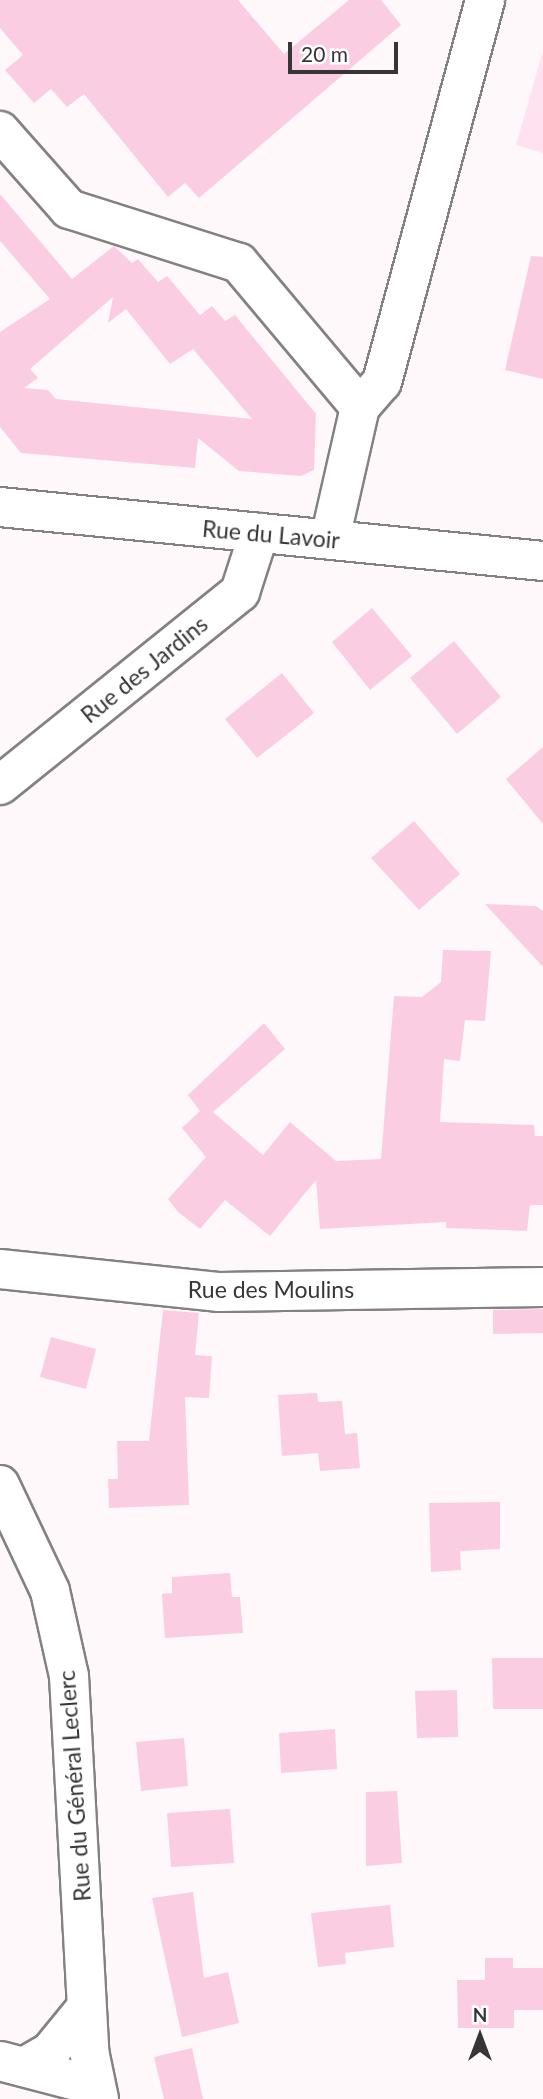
<!DOCTYPE html>
<meta charset="utf-8">
<style>
body{margin:0}
#map{position:relative;width:543px;height:2099px;overflow:hidden;background:#fef8fb;font-family:Lato,sans-serif}
div>[style]{position:absolute}
[style*='--x']{left:calc(var(--x)*1px);top:calc(var(--y)*1px);width:calc(var(--w)*1px);rotate:calc(var(--a)*1deg)}
.green>*{inset:0;background:#fee2ef}
.building>*{inset:0;background:#fbcde3}
.roads{filter:drop-shadow(2px 0 #858082) drop-shadow(-2px 0 #858082) drop-shadow(0 2px #858082) drop-shadow(0 -2px #858082)}
.minor>*{height:38px;margin:-19px;padding:0 19px;transform-origin:19px;border-radius:19px;background:#fff}
span{translate:-50% -50%;white-space:nowrap;text-align:center;line-height:1.15;-webkit-text-stroke:5px #fff;paint-order:stroke}
.street-label{font-size:23px;color:#383537}
.north{position:absolute;left:445px;top:2001px;width:70px;height:70px;-webkit-text-stroke:5px #fff;paint-order:stroke;rotate:0deg;font-size:19px;font-weight:700;line-height:28px;text-align:center;color:#383537}
.north::after{content:'';display:block;margin:auto;width:24px;height:32px;background:#383537;clip-path:polygon(50% 0,100% 100%,50% 72%,0 100%)}
.scale{position:absolute;left:288px;top:42px;width:110px;height:32px;box-sizing:border-box;border:4px solid #383537;border-top:0;padding-left:9px;font-size:21px;line-height:24px;white-space:nowrap;color:#383537;-webkit-text-stroke:5px #fff;paint-order:stroke}
</style>
<div id="map">
<div class="green">
<i style="clip-path:polygon(543px 51px,543px 153px,516px 145px)"></i>
</div>
<div class="building">
<i style="clip-path:polygon(0 0,238px 0,284px 54px,349px 0,381px 0,401px 25px,199px 198px,185px 183px,168px 197px,84px 94px,67px 107px,51px 89px,34px 103px,5px 70px,23px 55px,0 28px)"></i>
<i style="clip-path:polygon(evenodd,0 194px,72px 279px,114px 246px,132px 263px,138px 259px,158px 282px,167px 276px,200px 315px,212px 306px,225px 321px,235px 315px,316px 414px,314px 470px,301px 476px,239px 471px,198px 438px,195px 468px,21px 453px,0 427px,0 332px,50px 299px,0 241px,0 194px,113px 297px,108px 323px,126px 309px,170px 364px,193px 349px,252px 419px,56px 399px,48px 390px,24px 388px,38px 378px,30px 369px,113px 297px)"></i>
<i style="clip-path:polygon(531px 256px,543px 257px,543px 379px,505px 370px)"></i>
<i style="clip-path:polygon(372px 608px,412px 656px,370px 690px,332px 642px)"></i>
<i style="clip-path:polygon(454px 641px,501px 697px,457px 734px,410px 678px)"></i>
<i style="clip-path:polygon(282px 673px,314px 713px,257px 758px,225px 719px)"></i>
<i style="clip-path:polygon(543px 747px,543px 824px,506px 779px)"></i>
<i style="clip-path:polygon(414px 821px,460px 874px,419px 910px,371px 858px)"></i>
<i style="clip-path:polygon(485px 904px,536px 906px,543px 911px,543px 967px)"></i>
<i style="clip-path:polygon(443px 950px,491px 951px,485px 1021px,465px 1020px,460px 1061px,444px 1059px,440px 1122px,534px 1125px,535px 1136px,543px 1136px,543px 1205px,530px 1205px,527px 1231px,446px 1228px,446px 1222px,320px 1229px,316px 1180px,270px 1236px,225px 1200px,200px 1229px,178px 1212px,168px 1199px,206px 1157px,182px 1128px,200px 1111px,188px 1095px,264px 1023px,285px 1049px,213px 1112px,263px 1155px,290px 1122px,336px 1161px,381px 1159px,394px 996px,422px 997px,441px 982px)"></i>
<i style="clip-path:polygon(543px 1309px,543px 1333px,493px 1334px,493px 1310px)"></i>
<i style="clip-path:polygon(163px 1310px,199px 1313px,195px 1355px,212px 1356px,209px 1398px,185px 1397px,189px 1505px,109px 1508px,108px 1479px,118px 1479px,117px 1441px,149px 1441px)"></i>
<i style="clip-path:polygon(51px 1337px,96px 1349px,86px 1389px,40px 1377px)"></i>
<i style="clip-path:polygon(317px 1393px,318px 1402px,342px 1401px,345px 1434px,357px 1433px,360px 1468px,320px 1471px,318px 1453px,282px 1456px,278px 1395px)"></i>
<i style="clip-path:polygon(500px 1502px,500px 1549px,460px 1551px,461px 1570px,431px 1572px,429px 1503px)"></i>
<i style="clip-path:polygon(230px 1573px,232px 1597px,240px 1597px,243px 1633px,165px 1638px,162px 1594px,172px 1593px,172px 1577px)"></i>
<i style="clip-path:polygon(492px 1658px,543px 1658px,543px 1709px,493px 1709px)"></i>
<i style="clip-path:polygon(457px 1690px,458px 1737px,417px 1738px,415px 1691px)"></i>
<i style="clip-path:polygon(335px 1729px,337px 1769px,281px 1773px,279px 1733px)"></i>
<i style="clip-path:polygon(184px 1738px,188px 1786px,141px 1791px,136px 1742px)"></i>
<i style="clip-path:polygon(397px 1791px,402px 1863px,366px 1866px,366px 1792px)"></i>
<i style="clip-path:polygon(230px 1809px,234px 1863px,171px 1867px,167px 1813px)"></i>
<i style="clip-path:polygon(193px 1892px,204px 1978px,228px 1972px,239px 2023px,182px 2037px,152px 1898px)"></i>
<i style="clip-path:polygon(390px 1905px,394px 1947px,345px 1953px,346px 1964px,318px 1967px,311px 1913px)"></i>
<i style="clip-path:polygon(485px 1958px,513px 1958px,513px 1968px,543px 1968px,543px 2010px,514px 2010px,514px 2028px,458px 2028px,457px 1980px,485px 1980px)"></i>
<i style="clip-path:polygon(192px 2048px,203px 2099px,164px 2099px,154px 2057px)"></i>
</div>
<div class="roads">
<div class="minor">
<i style="--x:0;--y:131;--w:104;--a:48.5"></i>
<i style="--x:69;--y:209;--w:178;--a:17.6"></i>
<i style="--x:239;--y:263;--w:188;--a:50"></i>
<i style="--x:0;--y:507;--w:546;--a:5.68"></i>
<i style="--x:330;--y:539;--w:135;--a:-77.2"></i>
<i style="--x:360;--y:407;--w:33;--a:-49"></i>
<i style="--x:382;--y:382;--w:396;--a:-74.9"></i>
<i style="--x:0;--y:785;--w:308;--a:-38.8"></i>
<i style="--x:240;--y:592;--w:62;--a:-72.1"></i>
<i style="--x:0;--y:1269;--w:221;--a:6"></i>
<i style="--x:220;--y:1292;--w:323;--a:-0.9"></i>
<i style="--x:0;--y:1485;--w:117;--a:64.7"></i>
<i style="--x:50;--y:1591;--w:87;--a:77.4"></i>
<i style="--x:69;--y:1676;--w:376;--a:86.9"></i>
<i style="--x:89;--y:2051;--w:49;--a:78.2"></i>
<i style="--x:0;--y:2061;--w:98;--a:14.7"></i>
<i style="--x:24;--y:2067;--w:30;--a:-30"></i>
<i style="--x:50;--y:2052;--w:57;--a:-50.7"></i>
</div>
</div>
<div class="street-label">
<span style="left:271px;top:534px;rotate:5deg">Rue du Lavoir</span>
<span style="left:144px;top:669px;rotate:-39deg">Rue des Jardins</span>
<span style="left:271px;top:1289px">Rue des Moulins</span>
<span style="left:74px;top:1786px;rotate:-94deg">Rue du Général Leclerc</span>
</div>
<div class="north">N</div>
<div class="scale">20 m</div>
</div>
